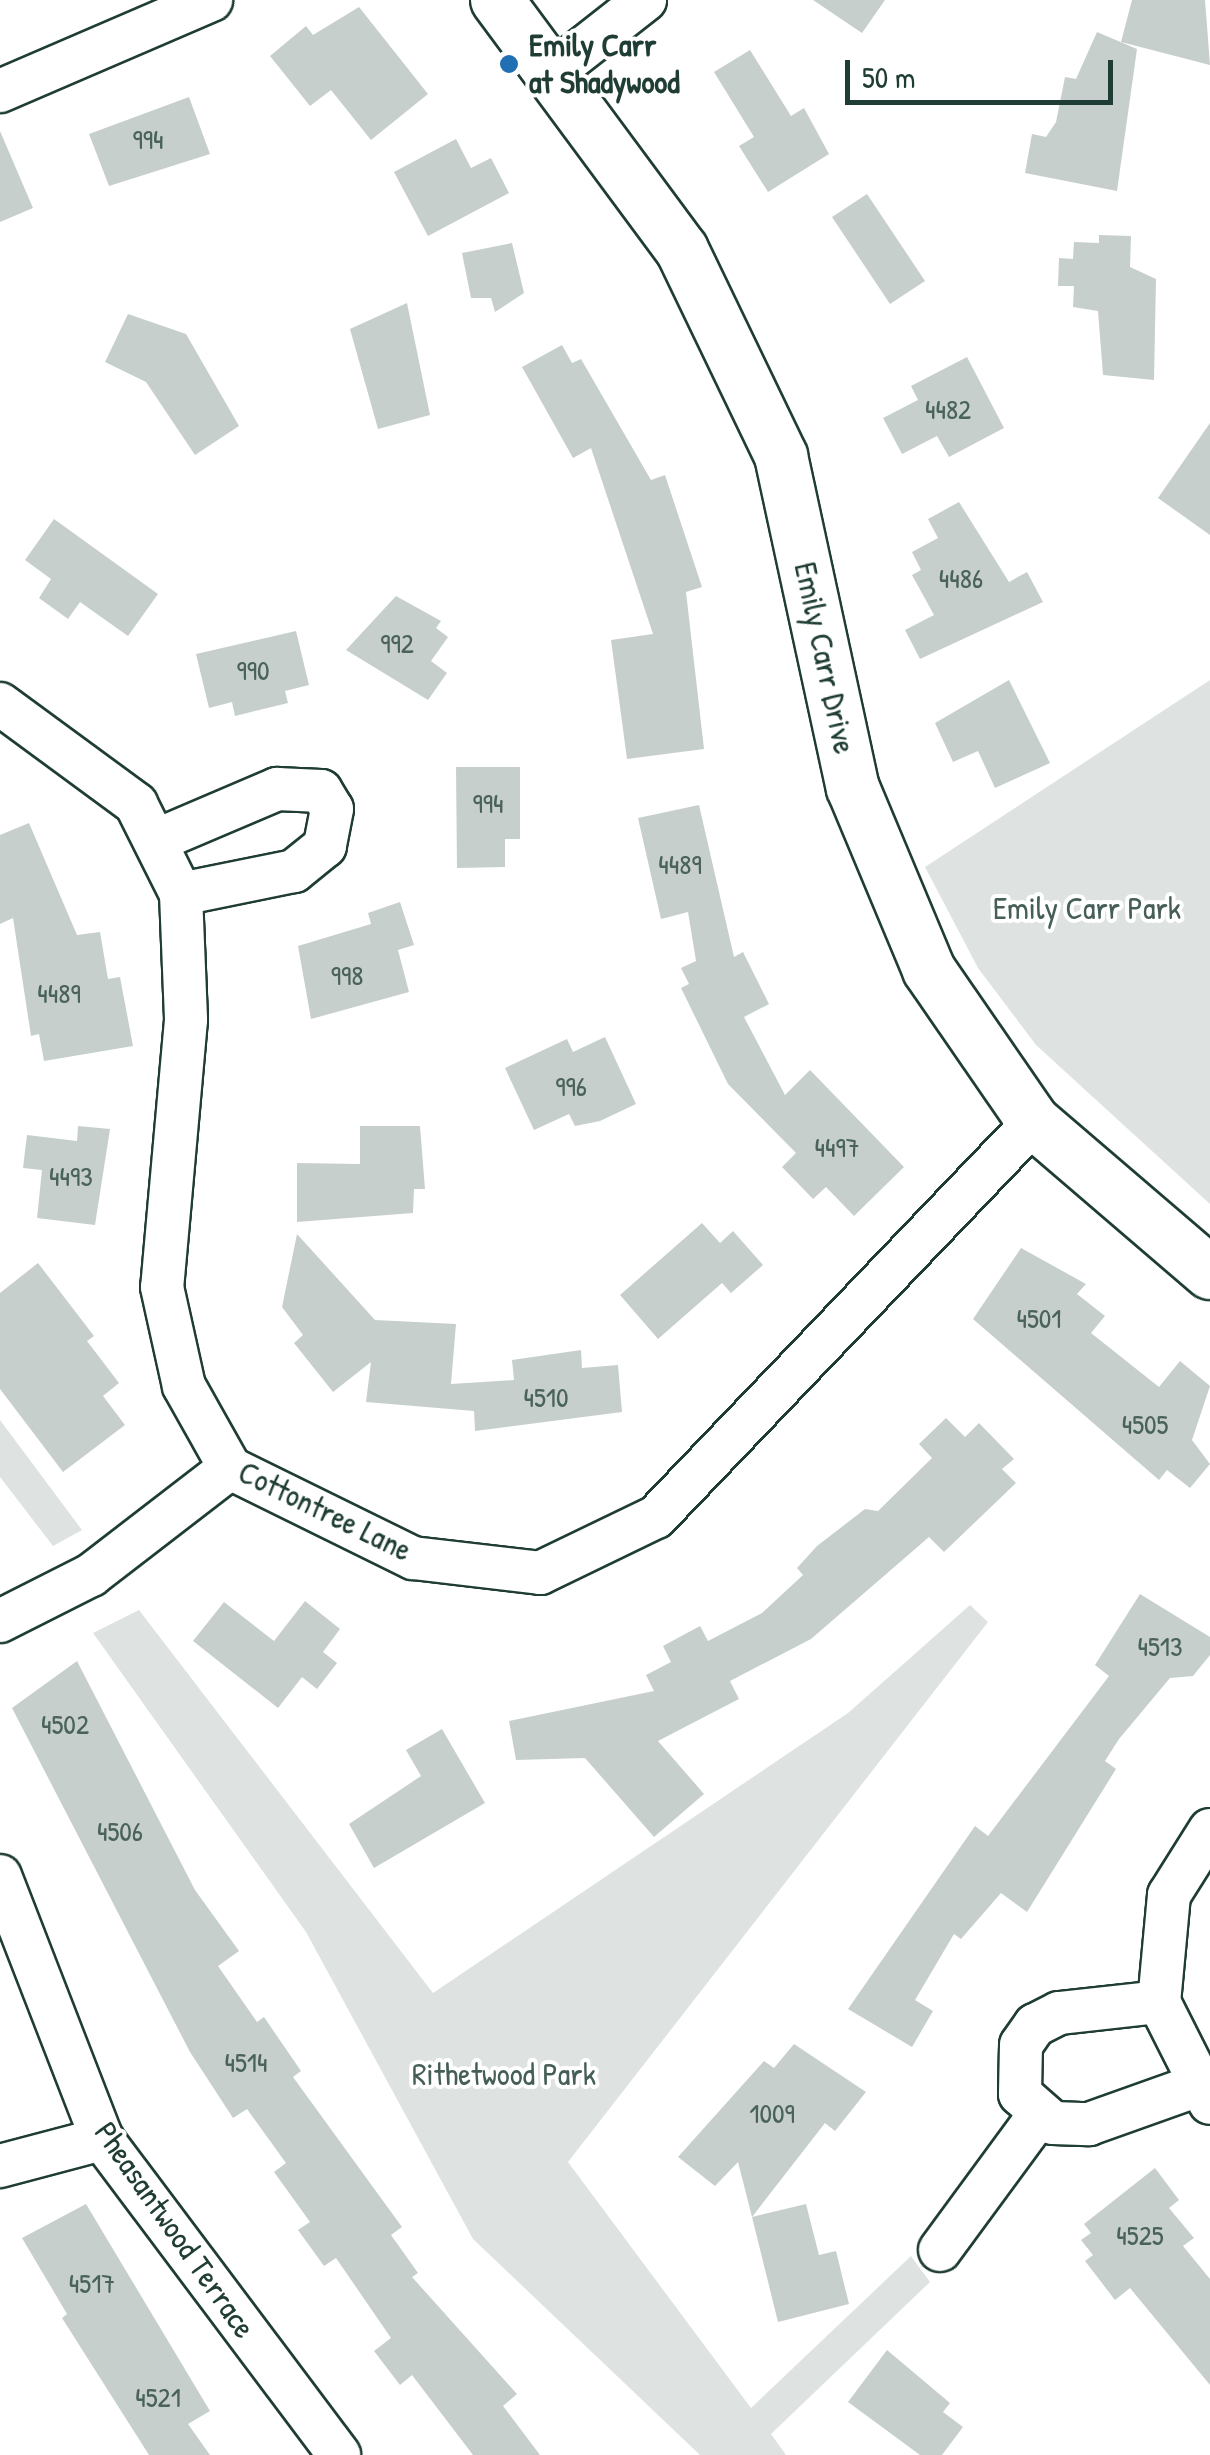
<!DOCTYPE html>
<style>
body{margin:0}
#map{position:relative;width:1210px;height:2455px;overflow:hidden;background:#fff;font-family:"Patrick Hand",sans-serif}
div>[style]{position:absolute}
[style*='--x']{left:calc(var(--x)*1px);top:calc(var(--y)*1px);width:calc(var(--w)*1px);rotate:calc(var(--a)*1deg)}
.green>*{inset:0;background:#dee3e2}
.building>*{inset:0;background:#c7cfcc}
.roads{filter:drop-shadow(2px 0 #1f3d34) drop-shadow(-2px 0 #1f3d34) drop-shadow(0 2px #1f3d34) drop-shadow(0 -2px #1f3d34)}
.minor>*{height:42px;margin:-21px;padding:0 21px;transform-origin:21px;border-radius:21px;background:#fff}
.tertiary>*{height:52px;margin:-26px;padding:0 26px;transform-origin:26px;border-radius:26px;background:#fff}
.dots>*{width:28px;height:28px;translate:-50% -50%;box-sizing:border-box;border:5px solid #fff;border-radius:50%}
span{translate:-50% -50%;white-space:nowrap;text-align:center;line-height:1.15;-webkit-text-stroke:8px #fff;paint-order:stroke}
.number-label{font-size:28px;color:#49625a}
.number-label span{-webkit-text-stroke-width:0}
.poi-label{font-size:32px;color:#1f3d34;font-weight:700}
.left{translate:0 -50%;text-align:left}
.street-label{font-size:32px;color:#1f3d34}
.park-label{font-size:32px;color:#455e57}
.scale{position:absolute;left:845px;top:60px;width:268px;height:45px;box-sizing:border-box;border:5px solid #1f3d34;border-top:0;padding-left:12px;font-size:30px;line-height:35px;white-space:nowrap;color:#1f3d34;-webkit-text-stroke:8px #fff;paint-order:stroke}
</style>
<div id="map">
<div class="green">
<i style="clip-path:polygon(1210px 680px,1210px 1204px,1036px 1045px,978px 968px,925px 867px)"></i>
<i style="clip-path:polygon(0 1420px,82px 1530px,53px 1546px,0 1477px)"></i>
<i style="clip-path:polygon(970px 1605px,988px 1622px,568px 2162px,751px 2408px,911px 2256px,930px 2282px,771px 2434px,786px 2455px,700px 2455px,473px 2239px,306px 1932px,93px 1633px,139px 1610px,433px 1993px,848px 1713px)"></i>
</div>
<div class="building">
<i style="clip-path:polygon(813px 0,885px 0,862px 33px)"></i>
<i style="clip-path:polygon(1132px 0,1205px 0,1210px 65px,1121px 42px)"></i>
<i style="clip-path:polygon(359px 7px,428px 94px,371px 140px,331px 90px,310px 106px,270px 56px,306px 26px,313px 35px)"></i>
<i style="clip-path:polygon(1097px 32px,1137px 49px,1117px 191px,1025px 173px,1032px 134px,1046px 137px,1056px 122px,1065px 77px,1076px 79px)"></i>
<i style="clip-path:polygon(750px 50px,791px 116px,804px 108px,829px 154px,768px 192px,739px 146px,754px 137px,714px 72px)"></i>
<i style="clip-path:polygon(189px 97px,210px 154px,109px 186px,89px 134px)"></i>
<i style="clip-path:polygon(0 131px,33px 208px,0 222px)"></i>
<i style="clip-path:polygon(456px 139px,471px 168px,491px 158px,509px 193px,428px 236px,394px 172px)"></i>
<i style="clip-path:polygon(867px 194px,925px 281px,890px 304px,832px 217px)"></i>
<i style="clip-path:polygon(1099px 235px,1131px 236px,1130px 267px,1156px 279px,1154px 380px,1103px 375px,1098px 311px,1073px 307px,1074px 286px,1058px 286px,1059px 258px,1073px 259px,1074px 242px,1099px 243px)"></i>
<i style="clip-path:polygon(512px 243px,524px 293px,495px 312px,491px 298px,471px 298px,462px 253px)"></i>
<i style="clip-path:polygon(407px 303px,430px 415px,378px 429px,350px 329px)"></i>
<i style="clip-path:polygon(128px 314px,186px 334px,239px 426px,195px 455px,146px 382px,105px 362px)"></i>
<i style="clip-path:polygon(562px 345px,572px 363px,581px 359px,651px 480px,665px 475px,702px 587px,686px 592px,704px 749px,627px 759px,611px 640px,653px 634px,591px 448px,573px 458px,522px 367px)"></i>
<i style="clip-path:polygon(967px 357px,1004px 428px,949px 457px,937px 436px,902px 454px,883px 418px,918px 400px,911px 386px)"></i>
<i style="clip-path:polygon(1210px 423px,1210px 535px,1158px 498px)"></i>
<i style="clip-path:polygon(959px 502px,1009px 582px,1027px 572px,1043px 602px,920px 659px,905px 630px,934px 615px,912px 575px,921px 570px,912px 552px,938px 538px,928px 519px)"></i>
<i style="clip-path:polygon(54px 519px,158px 594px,128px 636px,80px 602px,68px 619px,39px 598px,51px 579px,25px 560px)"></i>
<i style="clip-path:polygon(396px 596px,441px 621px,436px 628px,448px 637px,431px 661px,447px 673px,428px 700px,346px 650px)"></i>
<i style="clip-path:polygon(296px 631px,309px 685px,285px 691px,288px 703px,235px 716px,232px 702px,209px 708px,196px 654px)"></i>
<i style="clip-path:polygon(1009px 680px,1050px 763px,995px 788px,978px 751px,953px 762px,935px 723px)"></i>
<i style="clip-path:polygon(456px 767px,520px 767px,520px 839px,505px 839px,505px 867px,457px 868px)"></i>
<i style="clip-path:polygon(699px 805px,734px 957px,743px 952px,769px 1004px,744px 1017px,785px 1095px,810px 1070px,904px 1167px,854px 1216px,826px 1187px,813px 1199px,782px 1167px,796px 1153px,728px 1084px,681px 988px,689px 984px,681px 968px,696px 961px,688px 912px,661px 919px,638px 818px)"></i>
<i style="clip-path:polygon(29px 823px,77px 935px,100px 932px,108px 979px,120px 977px,133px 1046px,44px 1061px,39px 1034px,31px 1036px,13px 918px,0 924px,0 835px)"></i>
<i style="clip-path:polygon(400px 902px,414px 945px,398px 950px,409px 992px,311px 1019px,298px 946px,371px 924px,368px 913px)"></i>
<i style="clip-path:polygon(605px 1037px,636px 1104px,600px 1121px,575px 1126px,569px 1114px,534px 1130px,505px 1068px,567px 1039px,573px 1052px)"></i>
<i style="clip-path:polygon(78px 1126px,110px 1129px,95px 1225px,37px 1218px,42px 1170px,23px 1168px,27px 1135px,77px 1141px)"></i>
<i style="clip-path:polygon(360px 1126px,420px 1126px,425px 1189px,414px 1189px,413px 1213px,297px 1222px,297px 1163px,360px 1164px)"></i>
<i style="clip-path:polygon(702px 1223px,720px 1243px,733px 1231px,763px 1265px,731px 1293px,722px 1283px,658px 1339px,620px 1295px)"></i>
<i style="clip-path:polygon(297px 1234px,375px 1320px,456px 1324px,451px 1384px,514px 1380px,512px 1360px,581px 1350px,582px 1368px,618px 1365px,622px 1412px,475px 1431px,474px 1411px,366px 1402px,371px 1362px,333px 1392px,294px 1343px,303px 1335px,282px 1307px)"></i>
<i style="clip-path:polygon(1021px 1248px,1086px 1284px,1077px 1294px,1105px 1316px,1091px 1333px,1159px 1387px,1180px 1361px,1210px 1386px,1192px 1440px,1210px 1464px,1190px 1488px,1167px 1470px,1159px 1480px,973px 1319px)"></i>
<i style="clip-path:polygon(38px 1263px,94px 1336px,87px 1341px,119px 1383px,103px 1396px,125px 1425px,63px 1472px,0 1389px,0 1293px)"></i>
<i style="clip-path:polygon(946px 1418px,965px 1437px,979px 1423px,1014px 1459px,1002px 1469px,1016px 1483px,944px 1552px,929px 1537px,811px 1639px,730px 1681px,739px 1699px,658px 1741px,704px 1794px,654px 1837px,585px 1758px,516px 1760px,509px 1721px,654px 1691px,646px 1675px,671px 1662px,663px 1646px,700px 1626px,708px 1641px,762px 1613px,803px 1575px,797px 1568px,817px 1546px,865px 1509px,878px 1511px,932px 1458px,919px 1444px)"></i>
<i style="clip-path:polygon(1140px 1594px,1210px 1637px,1210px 1655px,1193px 1676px,1170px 1678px,1119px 1739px,1105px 1761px,1116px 1769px,1027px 1912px,1001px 1893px,961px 1939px,954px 1934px,915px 2000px,933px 2011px,912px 2047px,848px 2009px,975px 1826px,988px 1836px,1109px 1676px,1095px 1665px)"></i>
<i style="clip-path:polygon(305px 1601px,340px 1629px,323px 1652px,337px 1663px,317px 1689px,302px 1677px,278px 1708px,193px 1641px,224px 1602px,274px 1641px)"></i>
<i style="clip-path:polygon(77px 1661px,195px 1890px,239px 1951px,218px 1966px,257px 2022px,264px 2017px,301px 2071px,293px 2077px,402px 2227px,391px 2235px,418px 2273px,412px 2277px,517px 2394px,503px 2406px,540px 2455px,473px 2455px,412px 2375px,400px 2385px,374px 2351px,391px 2338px,336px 2258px,324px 2266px,298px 2230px,310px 2222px,274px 2172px,286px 2163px,247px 2109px,233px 2118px,190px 2052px,12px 1708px)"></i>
<i style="clip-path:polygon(442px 1729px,485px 1803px,374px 1868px,349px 1824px,421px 1776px,406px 1750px)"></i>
<i style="clip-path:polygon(794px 2044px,866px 2092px,835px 2131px,825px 2123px,752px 2217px,738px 2162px,715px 2186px,678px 2157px,764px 2061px,774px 2068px)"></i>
<i style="clip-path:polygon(1155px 2168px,1179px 2200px,1169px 2208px,1194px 2238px,1183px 2246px,1210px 2279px,1210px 2385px,1130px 2288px,1115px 2300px,1085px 2261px,1093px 2255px,1081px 2240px,1091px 2233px,1084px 2224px)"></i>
<i style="clip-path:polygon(86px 2204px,210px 2411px,188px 2424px,210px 2455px,149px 2455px,62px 2318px,67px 2314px,22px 2238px)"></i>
<i style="clip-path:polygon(806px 2204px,819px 2255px,836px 2251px,849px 2304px,778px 2322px,752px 2217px)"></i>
<i style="clip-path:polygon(887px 2350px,950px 2403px,943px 2412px,963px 2427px,942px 2455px,920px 2455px,848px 2402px)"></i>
</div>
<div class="roads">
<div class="minor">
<i style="--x:557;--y:69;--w:112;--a:-38.1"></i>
<i style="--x:0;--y:91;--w:230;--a:-23.3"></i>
<i style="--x:0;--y:704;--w:169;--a:36.3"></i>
<i style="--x:136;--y:804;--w:101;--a:63.4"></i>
<i style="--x:181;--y:894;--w:126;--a:87.7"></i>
<i style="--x:186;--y:1020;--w:268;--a:95.1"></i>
<i style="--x:162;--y:1287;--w:101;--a:77.5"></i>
<i style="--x:184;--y:1386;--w:94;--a:60.7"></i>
<i style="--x:230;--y:1468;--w:204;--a:26.2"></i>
<i style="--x:413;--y:1558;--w:128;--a:6.7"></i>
<i style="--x:540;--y:1573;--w:129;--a:-25.8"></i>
<i style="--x:656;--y:1517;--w:547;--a:-46.26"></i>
<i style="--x:155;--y:841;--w:133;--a:-23.1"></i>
<i style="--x:277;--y:789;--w:44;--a:2.6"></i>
<i style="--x:321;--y:791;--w:21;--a:59"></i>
<i style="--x:332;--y:809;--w:38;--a:101"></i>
<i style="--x:325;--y:846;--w:40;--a:141"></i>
<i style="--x:294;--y:871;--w:115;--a:168.5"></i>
<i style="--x:0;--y:1621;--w:102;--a:-26.8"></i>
<i style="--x:91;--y:1575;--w:175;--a:-37.6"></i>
<i style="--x:1210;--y:1830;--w:77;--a:122.2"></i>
<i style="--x:1169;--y:1895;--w:107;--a:95.3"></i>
<i style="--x:1159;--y:2002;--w:113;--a:63.2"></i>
<i style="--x:0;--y:1876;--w:282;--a:68.8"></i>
<i style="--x:102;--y:2139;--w:395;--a:53.1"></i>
<i style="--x:1159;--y:2002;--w:101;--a:173.7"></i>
<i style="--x:1059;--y:2013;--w:27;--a:153"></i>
<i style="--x:1035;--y:2025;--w:24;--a:125"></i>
<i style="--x:1021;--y:2045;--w:49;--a:91.2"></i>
<i style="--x:1020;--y:2094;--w:44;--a:41.3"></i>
<i style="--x:1053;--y:2123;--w:36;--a:2"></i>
<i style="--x:1089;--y:2124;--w:114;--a:-19.6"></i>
<i style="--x:0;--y:2166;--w:106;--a:-14.8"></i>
<i style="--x:940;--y:2250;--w:167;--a:-53.7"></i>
</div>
<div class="tertiary">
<i style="--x:497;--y:0;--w:311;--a:53.5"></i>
<i style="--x:682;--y:250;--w:229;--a:64.3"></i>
<i style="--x:781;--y:456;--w:340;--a:77.8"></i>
<i style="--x:853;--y:788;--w:197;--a:67.3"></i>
<i style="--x:929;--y:970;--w:185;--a:55.4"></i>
<i style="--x:1034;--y:1122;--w:232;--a:40.6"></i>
</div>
</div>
<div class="dots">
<i style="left:509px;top:64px;background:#1f6fb2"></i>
</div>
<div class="number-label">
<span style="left:148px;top:139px">994</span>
<span style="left:948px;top:409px">4482</span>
<span style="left:961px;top:578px">4486</span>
<span style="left:397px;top:643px">992</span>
<span style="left:253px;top:670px">990</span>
<span style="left:488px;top:803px">994</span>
<span style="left:680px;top:864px">4489</span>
<span style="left:347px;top:975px">998</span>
<span style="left:59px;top:993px">4489</span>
<span style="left:571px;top:1086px">996</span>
<span style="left:837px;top:1147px">4497</span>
<span style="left:71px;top:1176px">4493</span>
<span style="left:1039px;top:1318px">4501</span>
<span style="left:546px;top:1397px">4510</span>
<span style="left:1145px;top:1424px">4505</span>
<span style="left:1160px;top:1646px">4513</span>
<span style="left:65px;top:1724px">4502</span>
<span style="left:120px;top:1831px">4506</span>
<span style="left:246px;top:2062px">4514</span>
<span style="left:772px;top:2113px">1009</span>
<span style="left:1140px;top:2235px">4525</span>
<span style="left:92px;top:2283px">4517</span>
<span style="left:158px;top:2397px">4521</span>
</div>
<div class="poi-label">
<span class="left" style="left:529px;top:64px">Emily Carr<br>at Shadywood</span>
</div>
<div class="street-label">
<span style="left:825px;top:658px;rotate:78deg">Emily Carr Drive</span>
<span style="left:325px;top:1511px;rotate:26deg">Cottontree Lane</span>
<span style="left:175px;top:2230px;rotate:55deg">Pheasantwood Terrace</span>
</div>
<div class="park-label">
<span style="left:1087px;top:908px">Emily Carr Park</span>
<span style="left:504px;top:2074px">Rithetwood Park</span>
</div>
<div class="scale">50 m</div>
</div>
